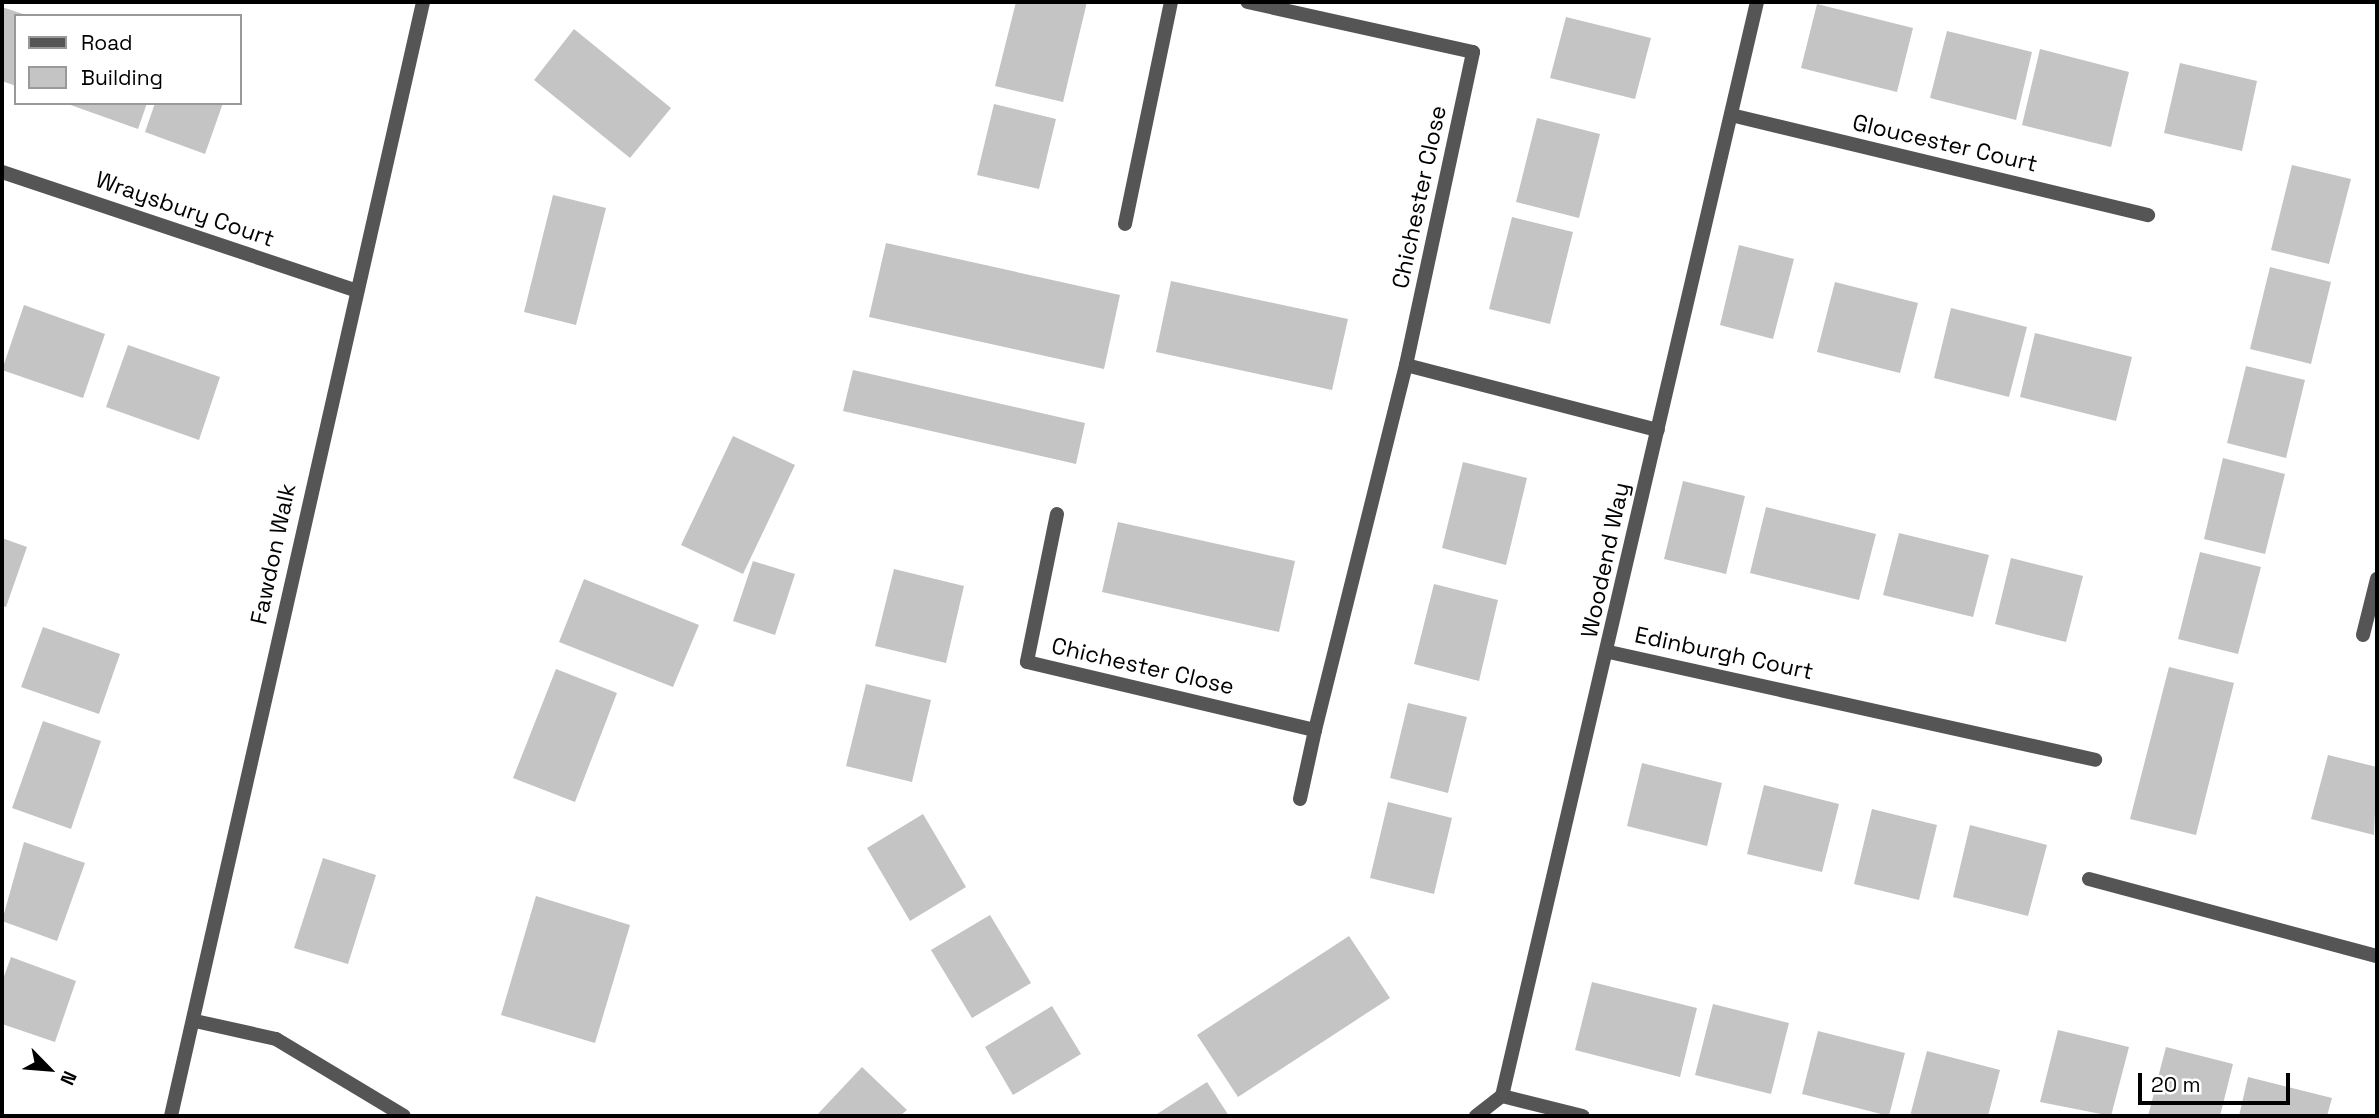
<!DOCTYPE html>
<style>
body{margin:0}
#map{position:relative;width:2379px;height:1118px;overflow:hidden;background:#fff;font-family:"Space Grotesk",sans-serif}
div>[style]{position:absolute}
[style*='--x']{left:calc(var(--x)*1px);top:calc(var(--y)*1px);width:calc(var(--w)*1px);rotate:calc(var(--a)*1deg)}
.building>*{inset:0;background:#c4c4c4}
.lane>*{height:14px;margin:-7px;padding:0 7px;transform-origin:7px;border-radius:7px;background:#555}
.street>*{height:14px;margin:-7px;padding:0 7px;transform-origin:7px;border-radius:7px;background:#555}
span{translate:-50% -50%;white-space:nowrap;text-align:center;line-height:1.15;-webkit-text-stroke:5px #fff;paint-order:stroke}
.street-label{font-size:23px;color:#000}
.frame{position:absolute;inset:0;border:4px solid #000;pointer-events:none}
.legend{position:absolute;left:14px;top:14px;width:228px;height:91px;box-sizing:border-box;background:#fff;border:2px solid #999;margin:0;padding:9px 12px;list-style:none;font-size:21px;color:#000}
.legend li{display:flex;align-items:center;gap:14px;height:35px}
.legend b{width:35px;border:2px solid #999}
.north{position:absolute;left:14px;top:1034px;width:70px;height:70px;-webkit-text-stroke:5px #fff;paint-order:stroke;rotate:115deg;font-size:19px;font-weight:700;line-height:28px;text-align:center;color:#000}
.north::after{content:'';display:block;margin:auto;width:24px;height:32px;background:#000;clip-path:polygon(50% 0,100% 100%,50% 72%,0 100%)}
.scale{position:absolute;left:2138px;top:1073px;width:152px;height:32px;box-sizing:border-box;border:4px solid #000;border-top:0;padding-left:9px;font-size:21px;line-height:24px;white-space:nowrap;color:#000;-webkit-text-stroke:5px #fff;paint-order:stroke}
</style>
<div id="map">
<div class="building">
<i style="clip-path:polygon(1016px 2px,1087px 2px,1063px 102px,995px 86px)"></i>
<i style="clip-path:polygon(1817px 4px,1913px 28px,1897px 92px,1801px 68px)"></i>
<i style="clip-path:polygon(2px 7px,26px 15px,16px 16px,16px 86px,2px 81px)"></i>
<i style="clip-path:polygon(1566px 17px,1651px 38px,1635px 99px,1550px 78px)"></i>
<i style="clip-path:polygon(574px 29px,671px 108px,630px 158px,534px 80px)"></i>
<i style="clip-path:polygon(1947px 31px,2032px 52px,2016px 120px,1930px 98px)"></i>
<i style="clip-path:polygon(2040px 49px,2129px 72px,2111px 147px,2022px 125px)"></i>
<i style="clip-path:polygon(2180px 63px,2257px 81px,2242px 151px,2164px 133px)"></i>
<i style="clip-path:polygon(65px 103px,147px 103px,138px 129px)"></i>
<i style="clip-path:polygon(155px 103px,223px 103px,205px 154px,145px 132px)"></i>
<i style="clip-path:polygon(994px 104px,1056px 119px,1039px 189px,977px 175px)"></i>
<i style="clip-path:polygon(1537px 118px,1600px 134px,1579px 218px,1516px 202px)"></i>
<i style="clip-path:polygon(2292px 165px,2351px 179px,2329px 264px,2271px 250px)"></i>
<i style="clip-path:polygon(553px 195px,606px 208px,576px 325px,524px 312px)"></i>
<i style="clip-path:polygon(1512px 217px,1573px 232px,1550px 324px,1489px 309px)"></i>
<i style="clip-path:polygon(886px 243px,1120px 295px,1104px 369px,869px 317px)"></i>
<i style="clip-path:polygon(1739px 245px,1794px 259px,1773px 339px,1720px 325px)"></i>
<i style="clip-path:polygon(2270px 267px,2331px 282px,2311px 364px,2250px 349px)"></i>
<i style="clip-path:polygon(1171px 281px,1348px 319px,1332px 390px,1156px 352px)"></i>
<i style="clip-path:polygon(1835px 282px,1918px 303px,1900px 373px,1817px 352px)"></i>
<i style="clip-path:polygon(24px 305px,105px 334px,83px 398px,2px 370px)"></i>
<i style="clip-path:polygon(1951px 308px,2027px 327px,2009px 397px,1934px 378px)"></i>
<i style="clip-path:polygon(2035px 333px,2132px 357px,2116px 421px,2020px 397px)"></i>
<i style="clip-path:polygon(128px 345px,220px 377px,199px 440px,106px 407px)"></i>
<i style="clip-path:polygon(2246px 366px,2305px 380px,2286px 458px,2227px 443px)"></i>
<i style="clip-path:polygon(853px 370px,1085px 423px,1076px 464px,843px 411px)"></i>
<i style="clip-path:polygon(733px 436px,795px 465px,743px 574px,681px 545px)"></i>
<i style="clip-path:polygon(2223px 458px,2285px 474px,2265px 554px,2204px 539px)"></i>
<i style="clip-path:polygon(1463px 462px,1527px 478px,1506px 565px,1442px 548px)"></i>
<i style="clip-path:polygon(1683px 481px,1745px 496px,1726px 574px,1664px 559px)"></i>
<i style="clip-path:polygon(1766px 507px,1876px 534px,1859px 600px,1750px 573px)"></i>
<i style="clip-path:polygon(1118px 522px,1295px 561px,1279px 632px,1102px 592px)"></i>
<i style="clip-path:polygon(1899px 533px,1989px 555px,1973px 617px,1883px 595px)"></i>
<i style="clip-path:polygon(2px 538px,27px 547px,6px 607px,2px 606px)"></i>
<i style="clip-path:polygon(2200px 552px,2261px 567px,2238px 654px,2178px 639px)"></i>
<i style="clip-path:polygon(2011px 558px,2083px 576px,2066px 642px,1995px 624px)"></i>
<i style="clip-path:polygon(753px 561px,795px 574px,775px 635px,733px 621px)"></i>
<i style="clip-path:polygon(894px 569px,964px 586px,946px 663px,875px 646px)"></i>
<i style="clip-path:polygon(584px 579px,699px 625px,673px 687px,559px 642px)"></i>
<i style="clip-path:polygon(1434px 584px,1498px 600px,1479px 681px,1414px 664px)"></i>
<i style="clip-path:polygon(43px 627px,120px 654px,99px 714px,21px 687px)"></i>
<i style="clip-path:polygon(2169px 667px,2234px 683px,2196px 835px,2130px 819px)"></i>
<i style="clip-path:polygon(556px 669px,617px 693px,575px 802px,513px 778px)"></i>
<i style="clip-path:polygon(866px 684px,931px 700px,912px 782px,846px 766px)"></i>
<i style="clip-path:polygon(1408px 703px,1467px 717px,1448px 793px,1390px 778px)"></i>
<i style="clip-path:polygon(43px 721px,101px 741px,71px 829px,12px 808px)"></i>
<i style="clip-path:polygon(2328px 755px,2377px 767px,2374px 835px,2311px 819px)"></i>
<i style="clip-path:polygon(1642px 763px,1722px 783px,1707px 846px,1627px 826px)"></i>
<i style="clip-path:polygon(1764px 785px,1839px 804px,1822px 872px,1747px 854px)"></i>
<i style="clip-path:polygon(1388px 802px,1452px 818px,1434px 894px,1370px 878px)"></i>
<i style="clip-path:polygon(1872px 809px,1937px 825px,1919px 900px,1854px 884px)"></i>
<i style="clip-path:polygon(923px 814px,966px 887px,910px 921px,867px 848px)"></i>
<i style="clip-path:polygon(1970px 825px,2047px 845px,2028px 916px,1953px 897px)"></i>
<i style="clip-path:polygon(24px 842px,85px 863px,57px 941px,2px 921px)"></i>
<i style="clip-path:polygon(323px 858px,376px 875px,348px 964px,294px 948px)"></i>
<i style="clip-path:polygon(536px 896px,630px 925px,595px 1043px,501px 1015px)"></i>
<i style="clip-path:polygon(990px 915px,1031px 983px,972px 1018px,931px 950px)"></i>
<i style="clip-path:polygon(1349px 936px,1390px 998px,1238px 1097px,1197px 1035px)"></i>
<i style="clip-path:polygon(11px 957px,76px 981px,55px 1042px,2px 1024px,2px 982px)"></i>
<i style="clip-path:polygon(1592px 982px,1697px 1008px,1680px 1077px,1575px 1050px)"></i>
<i style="clip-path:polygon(1713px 1004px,1789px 1023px,1771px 1094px,1695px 1075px)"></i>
<i style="clip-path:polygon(1052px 1006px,1081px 1054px,1013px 1095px,985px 1047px)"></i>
<i style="clip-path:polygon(2058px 1030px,2129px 1047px,2111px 1116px,2040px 1102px)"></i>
<i style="clip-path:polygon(1818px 1031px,1905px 1053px,1889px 1116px,1802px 1094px)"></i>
<i style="clip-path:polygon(2166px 1047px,2233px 1064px,2220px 1116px,2148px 1116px)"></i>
<i style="clip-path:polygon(1927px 1051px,2000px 1070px,1988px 1116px,1910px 1116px)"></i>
<i style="clip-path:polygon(862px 1067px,907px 1110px,900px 1116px,816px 1116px)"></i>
<i style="clip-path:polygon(2248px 1077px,2332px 1098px,2327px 1116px,2239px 1116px)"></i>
<i style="clip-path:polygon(1207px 1082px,1229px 1116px,1154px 1116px,1174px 1103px)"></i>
</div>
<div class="lane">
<i style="--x:195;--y:1021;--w:83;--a:12.5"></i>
<i style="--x:276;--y:1039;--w:149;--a:31"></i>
</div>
<div class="street">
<i style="--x:1731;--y:115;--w:429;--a:13.5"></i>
<i style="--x:2;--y:172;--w:372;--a:18.5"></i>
<i style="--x:1125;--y:224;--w:227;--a:-78.3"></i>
<i style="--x:1406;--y:365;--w:260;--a:14.5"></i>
<i style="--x:1057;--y:514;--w:151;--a:101.5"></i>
<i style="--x:1027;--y:662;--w:296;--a:13.3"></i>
<i style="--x:1315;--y:730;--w:376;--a:-76"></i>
<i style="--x:1406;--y:365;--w:320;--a:-77.9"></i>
<i style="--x:1473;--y:52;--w:231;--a:-167.5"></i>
<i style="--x:2363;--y:635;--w:58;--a:-76"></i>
<i style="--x:1609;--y:652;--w:498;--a:12.5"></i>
<i style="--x:1300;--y:799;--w:71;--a:-77.7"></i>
<i style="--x:2089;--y:879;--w:298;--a:15"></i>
<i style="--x:1502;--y:1096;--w:83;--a:13.9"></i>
<i style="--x:171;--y:1116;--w:1142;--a:-77.25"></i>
<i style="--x:1476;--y:1116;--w:33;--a:-38"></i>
<i style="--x:1502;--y:1096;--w:1123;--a:-76.88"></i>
</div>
<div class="street-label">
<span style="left:1945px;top:143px;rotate:13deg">Gloucester Court</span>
<span style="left:1419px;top:197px;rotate:-78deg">Chichester Close</span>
<span style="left:185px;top:209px;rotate:19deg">Wraysbury Court</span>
<span style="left:273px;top:554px;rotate:-78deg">Fawdon Walk</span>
<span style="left:1605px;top:560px;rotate:-78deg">Woodend Way</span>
<span style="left:1724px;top:653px;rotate:12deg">Edinburgh Court</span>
<span style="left:1143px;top:666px;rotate:13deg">Chichester Close</span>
</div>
<div class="frame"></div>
<ul class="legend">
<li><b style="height:9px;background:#555"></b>Road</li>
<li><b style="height:19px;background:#c4c4c4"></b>Building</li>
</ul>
<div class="north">N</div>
<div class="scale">20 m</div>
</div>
